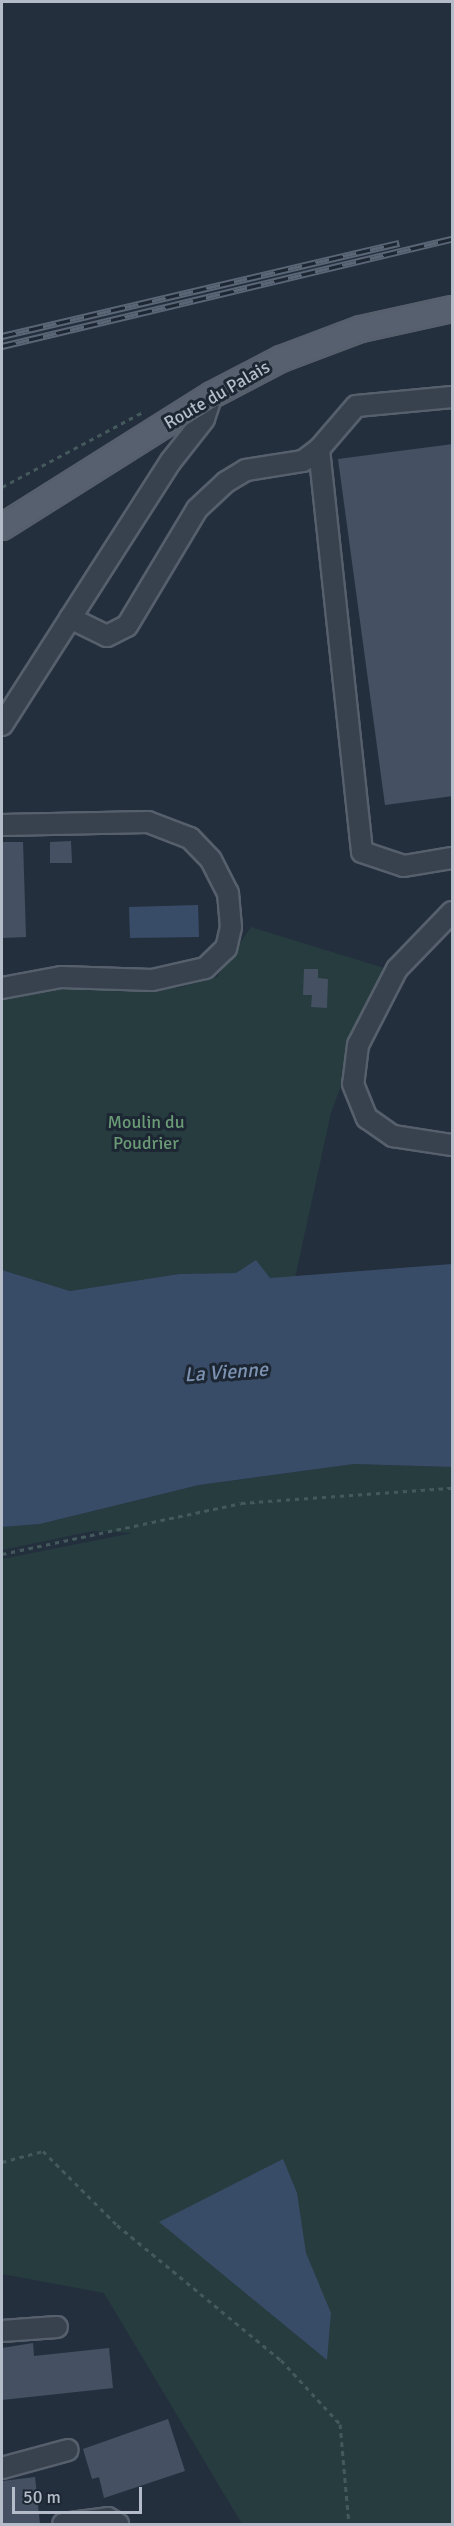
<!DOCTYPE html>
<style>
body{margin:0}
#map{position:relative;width:454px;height:2526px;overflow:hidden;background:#242f3e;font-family:Signika,sans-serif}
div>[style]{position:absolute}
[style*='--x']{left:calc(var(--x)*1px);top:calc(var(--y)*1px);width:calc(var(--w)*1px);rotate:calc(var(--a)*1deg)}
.green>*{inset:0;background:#263c3f}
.water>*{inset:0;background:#394c67}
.building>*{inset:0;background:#455162}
.path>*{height:3px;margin-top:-1.5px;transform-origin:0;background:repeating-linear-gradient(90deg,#44595c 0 4.5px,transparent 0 9px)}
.roads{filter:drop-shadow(2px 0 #565f6c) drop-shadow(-2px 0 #565f6c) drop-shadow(0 2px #565f6c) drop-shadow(0 -2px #565f6c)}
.minor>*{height:20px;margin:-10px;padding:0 10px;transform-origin:10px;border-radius:10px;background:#38414e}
.major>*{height:24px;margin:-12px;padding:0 12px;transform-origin:12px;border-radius:12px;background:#56606e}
.rail>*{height:7px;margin-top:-3.5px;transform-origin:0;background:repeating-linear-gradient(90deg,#1d2633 0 14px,#5a6575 0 28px);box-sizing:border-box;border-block:2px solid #5a6575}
span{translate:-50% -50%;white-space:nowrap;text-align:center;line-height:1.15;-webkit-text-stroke:6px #1d2633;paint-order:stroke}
.street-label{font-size:18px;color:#b4bcc9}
.park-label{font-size:18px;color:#6b9a76}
.water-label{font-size:20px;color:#7c92b1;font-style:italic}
.frame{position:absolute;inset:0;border:3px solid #b4bcc9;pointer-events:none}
.scale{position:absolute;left:12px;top:2487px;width:130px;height:27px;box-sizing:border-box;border:3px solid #b4bcc9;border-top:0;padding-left:8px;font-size:18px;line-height:21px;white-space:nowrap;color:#b4bcc9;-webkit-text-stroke:4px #1d2633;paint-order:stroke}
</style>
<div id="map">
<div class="green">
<i style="clip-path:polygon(251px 927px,384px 968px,331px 1113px,295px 1278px,270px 1278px,256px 1261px,236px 1273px,179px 1274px,70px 1291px,2px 1270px,2px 997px,67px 985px,177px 988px,217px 977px)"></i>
<i style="clip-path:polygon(354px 1464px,452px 1467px,452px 2524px,242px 2524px,104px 2293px,2px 2274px,2px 1559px,133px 1533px,93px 1531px,2px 1550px,2px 1527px,40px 1524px,199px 1485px)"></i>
</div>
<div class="water">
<i style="clip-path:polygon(198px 905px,199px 937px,130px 938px,129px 907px)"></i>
<i style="clip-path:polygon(256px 1260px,270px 1278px,452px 1264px,452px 1467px,354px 1464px,199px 1485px,40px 1524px,2px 1527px,2px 1270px,70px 1291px,179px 1274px,236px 1273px)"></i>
<i style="clip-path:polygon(283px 2159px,297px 2193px,306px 2253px,331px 2313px,327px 2360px,159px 2222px)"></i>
</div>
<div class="building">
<i style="clip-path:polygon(453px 444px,453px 796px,385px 805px,338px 459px)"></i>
<i style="clip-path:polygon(71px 841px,72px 863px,50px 863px,50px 842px)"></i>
<i style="clip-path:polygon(2px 842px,23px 842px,26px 937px,2px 938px)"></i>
<i style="clip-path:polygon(304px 969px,318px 969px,318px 978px,328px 979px,327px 1008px,311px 1007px,312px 995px,303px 995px)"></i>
<i style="clip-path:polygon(33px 2343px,34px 2356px,109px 2348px,113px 2388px,2px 2400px,2px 2348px)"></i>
<i style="clip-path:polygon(168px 2419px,185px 2471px,104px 2498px,99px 2477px,92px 2479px,83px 2449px)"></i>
<i style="clip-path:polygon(35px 2477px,40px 2524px,2px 2524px,2px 2481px)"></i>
</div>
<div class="path">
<i style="--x:2;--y:487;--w:162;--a:-28"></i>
<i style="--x:2;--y:1554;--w:244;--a:-12"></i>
<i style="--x:241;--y:1503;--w:212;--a:-4.1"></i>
<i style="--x:2;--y:2162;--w:42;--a:-15"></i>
<i style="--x:43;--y:2151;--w:105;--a:45"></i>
<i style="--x:117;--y:2225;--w:212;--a:39.5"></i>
<i style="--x:281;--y:2360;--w:87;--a:47.3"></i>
<i style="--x:340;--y:2424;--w:100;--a:84.9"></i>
</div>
<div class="roads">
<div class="minor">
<i style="--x:452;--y:397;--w:96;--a:174.6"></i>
<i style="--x:356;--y:406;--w:57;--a:130.7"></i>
<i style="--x:319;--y:449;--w:405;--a:83.9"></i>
<i style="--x:362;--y:852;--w:44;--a:18.4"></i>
<i style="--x:404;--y:866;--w:49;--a:-9.5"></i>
<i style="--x:70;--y:618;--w:41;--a:25.9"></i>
<i style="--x:107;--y:636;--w:22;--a:-27"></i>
<i style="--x:127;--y:626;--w:136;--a:-59.1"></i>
<i style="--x:197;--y:509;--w:40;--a:-43"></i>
<i style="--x:226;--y:482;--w:23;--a:-31"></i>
<i style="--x:246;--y:470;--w:58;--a:-9"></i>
<i style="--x:303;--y:461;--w:20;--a:-37"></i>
<i style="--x:2;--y:725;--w:313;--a:-57.4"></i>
<i style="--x:171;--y:461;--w:53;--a:-51.8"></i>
<i style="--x:204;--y:419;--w:25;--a:-72"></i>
<i style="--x:2;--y:825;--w:146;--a:-1.2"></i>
<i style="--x:148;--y:822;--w:45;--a:20.9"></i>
<i style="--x:190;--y:838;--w:30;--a:46"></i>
<i style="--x:211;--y:860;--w:37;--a:63"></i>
<i style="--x:228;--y:893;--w:34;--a:85"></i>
<i style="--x:231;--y:927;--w:22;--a:103"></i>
<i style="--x:226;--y:948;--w:29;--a:136"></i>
<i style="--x:205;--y:968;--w:54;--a:167.2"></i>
<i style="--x:152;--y:980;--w:91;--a:-178.1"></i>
<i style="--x:61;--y:977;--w:60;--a:169.4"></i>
<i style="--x:452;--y:912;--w:79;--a:134"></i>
<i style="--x:397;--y:969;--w:85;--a:117.2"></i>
<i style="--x:358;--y:1045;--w:39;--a:97"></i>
<i style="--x:353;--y:1084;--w:37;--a:68"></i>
<i style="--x:367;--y:1118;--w:32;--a:35"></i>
<i style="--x:393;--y:1136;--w:60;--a:8.7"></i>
<i style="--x:2;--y:2331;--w:55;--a:-4.2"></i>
<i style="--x:2;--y:2468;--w:68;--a:-15.3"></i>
<i style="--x:63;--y:2524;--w:45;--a:-7.6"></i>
<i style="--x:108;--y:2518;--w:12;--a:31"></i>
</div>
<div class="major">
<i style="--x:2;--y:527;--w:248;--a:-32.2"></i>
<i style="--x:212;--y:395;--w:78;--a:-27.6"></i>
<i style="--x:281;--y:359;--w:85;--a:-20.6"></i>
<i style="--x:361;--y:329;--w:93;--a:-12.4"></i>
</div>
</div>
<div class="rail">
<i style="--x:2;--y:336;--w:408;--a:-13.2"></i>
<i style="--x:2;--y:346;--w:463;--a:-13.4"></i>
</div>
<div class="street-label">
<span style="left:217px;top:395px;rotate:-30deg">Route du Palais</span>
</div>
<div class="park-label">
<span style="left:146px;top:1133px">Moulin du<br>Poudrier</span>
</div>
<div class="water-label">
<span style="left:226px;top:1372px;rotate:-4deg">La Vienne</span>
</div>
<div class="frame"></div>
<div class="scale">50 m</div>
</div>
